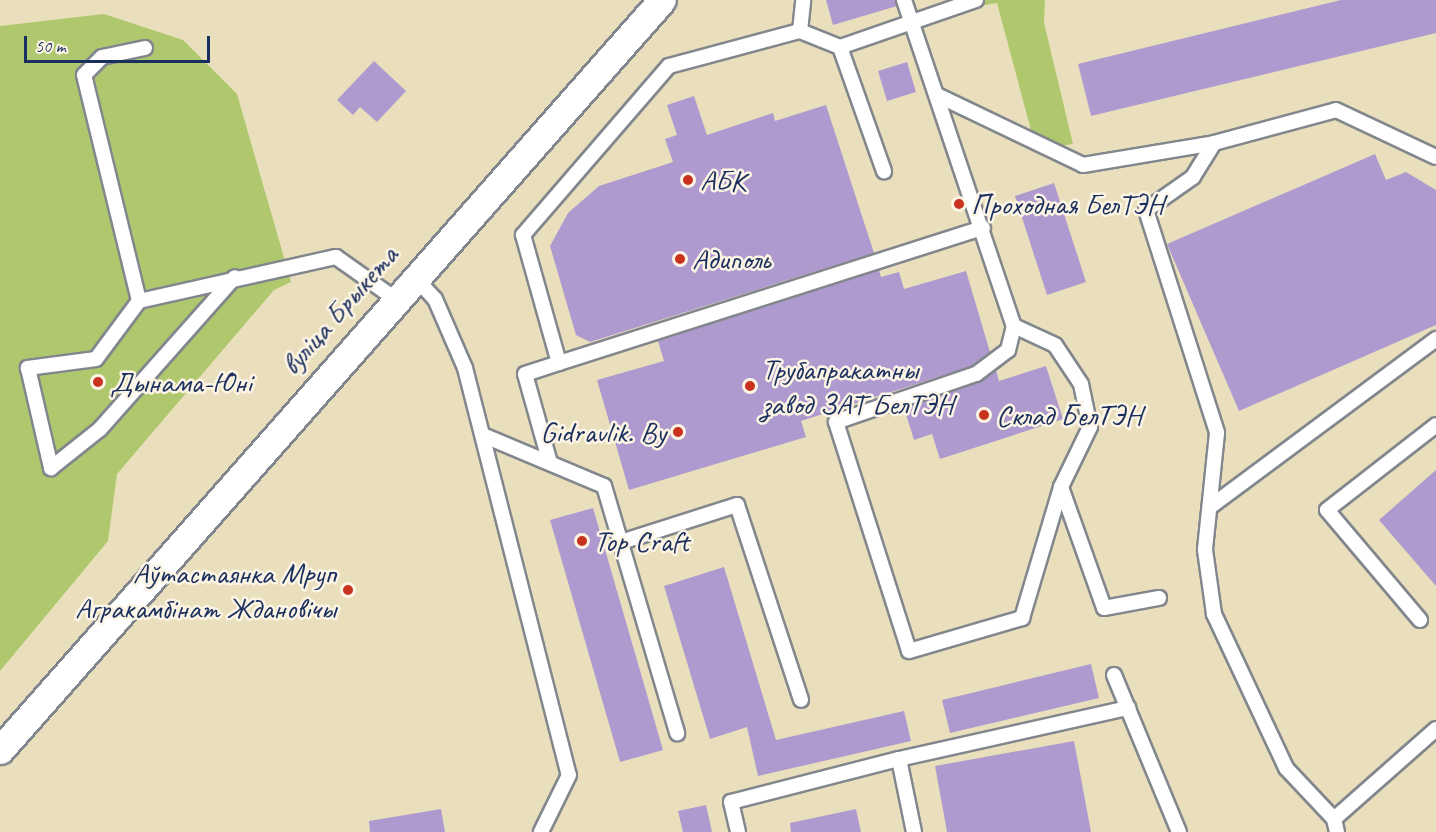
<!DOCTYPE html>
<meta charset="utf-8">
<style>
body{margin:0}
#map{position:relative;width:1436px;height:832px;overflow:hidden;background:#eadfbc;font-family:Caveat,sans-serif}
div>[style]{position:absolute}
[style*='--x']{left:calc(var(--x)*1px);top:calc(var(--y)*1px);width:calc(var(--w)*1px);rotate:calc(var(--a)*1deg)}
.green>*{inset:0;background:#afc86e}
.building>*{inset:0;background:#af9ad0}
.roads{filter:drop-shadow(2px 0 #82878d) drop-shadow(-2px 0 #82878d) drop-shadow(0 2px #82878d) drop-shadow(0 -2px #82878d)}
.service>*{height:14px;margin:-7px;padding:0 7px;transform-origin:7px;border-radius:7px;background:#fff}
.minor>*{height:27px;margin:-13.5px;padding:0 13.5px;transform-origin:13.5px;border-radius:13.5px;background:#fff}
.dots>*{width:16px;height:16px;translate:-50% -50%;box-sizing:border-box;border:3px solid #fcf5e5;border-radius:50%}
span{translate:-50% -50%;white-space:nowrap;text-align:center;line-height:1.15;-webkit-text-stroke:5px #fcf5e5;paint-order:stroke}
.poi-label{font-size:30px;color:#1b2f5e}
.left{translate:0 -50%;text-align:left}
.right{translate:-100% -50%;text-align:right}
.street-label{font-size:30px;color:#1b2f5e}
.scale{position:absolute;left:24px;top:36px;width:186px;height:27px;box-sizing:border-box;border:3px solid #1b2f5e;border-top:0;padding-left:8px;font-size:18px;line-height:21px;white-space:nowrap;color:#1b2f5e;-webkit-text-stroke:4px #fcf5e5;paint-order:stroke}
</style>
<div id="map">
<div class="green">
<i style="clip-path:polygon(959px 0,1045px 0,1044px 23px,1073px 144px,1036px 149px,997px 3px,967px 8px)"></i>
<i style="clip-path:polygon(104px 14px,183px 40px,237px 94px,291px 282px,274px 290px,117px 474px,108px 541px,0 671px,0 26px)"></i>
</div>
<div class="building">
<i style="clip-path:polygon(826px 0,895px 0,897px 6px,833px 25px)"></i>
<i style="clip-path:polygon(1341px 0,1436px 0,1436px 33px,1091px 116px,1078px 64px)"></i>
<i style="clip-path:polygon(374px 61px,406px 91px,377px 122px,360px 107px,353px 115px,337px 100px)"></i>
<i style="clip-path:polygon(907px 62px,916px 92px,887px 101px,878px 71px)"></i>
<i style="clip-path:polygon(694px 96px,707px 135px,773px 113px,775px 121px,826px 105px,874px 253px,590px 342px,576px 335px,550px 246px,568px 213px,599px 186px,673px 162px,665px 139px,677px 135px,667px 105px)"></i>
<i style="clip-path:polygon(1375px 154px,1386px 180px,1406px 172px,1436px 190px,1436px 325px,1239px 411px,1167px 244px)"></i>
<i style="clip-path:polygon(1054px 183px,1086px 282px,1047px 295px,1015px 196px)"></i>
<i style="clip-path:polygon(879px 270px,881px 277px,899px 272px,904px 289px,966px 271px,990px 352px,972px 366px,801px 421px,806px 437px,629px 490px,597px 380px,664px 361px,658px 341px)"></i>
<i style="clip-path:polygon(1046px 366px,1063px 419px,940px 459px,932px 434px,914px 440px,904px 408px,979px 382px,996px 370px,999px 381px)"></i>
<i style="clip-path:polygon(1436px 470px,1436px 586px,1379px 520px)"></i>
<i style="clip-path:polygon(593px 508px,663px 750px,620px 762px,550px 520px)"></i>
<i style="clip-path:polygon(724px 567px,776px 740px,904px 711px,911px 741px,758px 776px,747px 727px,710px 739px,664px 586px)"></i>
<i style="clip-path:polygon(1091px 664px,1099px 698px,950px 733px,942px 700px)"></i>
<i style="clip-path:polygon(1074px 741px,1091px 832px,947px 832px,935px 766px)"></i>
<i style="clip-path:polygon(706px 805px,712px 832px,683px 832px,678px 811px)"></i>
<i style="clip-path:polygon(441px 809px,445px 832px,370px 832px,369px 821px)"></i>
<i style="clip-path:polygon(856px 809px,861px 832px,791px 832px,790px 823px)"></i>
</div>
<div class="roads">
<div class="service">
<i style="--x:904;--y:0;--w:344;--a:71.4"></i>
<i style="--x:1014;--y:326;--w:45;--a:24.9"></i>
<i style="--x:1055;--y:345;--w:47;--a:56.3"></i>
<i style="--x:1081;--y:384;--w:44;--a:78.2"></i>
<i style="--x:1090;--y:427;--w:67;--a:115.8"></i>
<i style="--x:1061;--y:487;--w:128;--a:70.4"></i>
<i style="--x:1104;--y:608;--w:56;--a:-10.3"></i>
<i style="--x:800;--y:31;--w:31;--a:-84"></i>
<i style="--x:840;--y:47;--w:132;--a:70.5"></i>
<i style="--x:145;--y:48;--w:44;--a:168.2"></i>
<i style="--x:102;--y:57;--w:25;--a:135"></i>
<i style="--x:84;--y:75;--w:233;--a:76.3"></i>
<i style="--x:139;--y:301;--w:202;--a:-12.6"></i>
<i style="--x:336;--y:257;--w:71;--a:35.3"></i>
<i style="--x:937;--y:95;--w:162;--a:25.6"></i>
<i style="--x:1083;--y:165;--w:133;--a:-9.5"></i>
<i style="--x:1214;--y:143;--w:126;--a:-15.1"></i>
<i style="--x:1336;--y:110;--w:110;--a:25.2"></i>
<i style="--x:1214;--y:143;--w:40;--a:122"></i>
<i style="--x:1193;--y:177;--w:57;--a:144.9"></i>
<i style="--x:1146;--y:210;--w:234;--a:72.3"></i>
<i style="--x:1217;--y:433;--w:118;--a:95.9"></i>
<i style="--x:1205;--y:550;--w:65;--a:82"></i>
<i style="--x:1214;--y:614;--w:170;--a:64.9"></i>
<i style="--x:1286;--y:768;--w:70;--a:46.7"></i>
<i style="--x:414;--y:276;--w:31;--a:48"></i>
<i style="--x:435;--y:299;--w:75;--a:66.5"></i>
<i style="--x:465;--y:368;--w:420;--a:75.7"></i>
<i style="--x:569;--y:775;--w:64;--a:116.2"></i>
<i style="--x:139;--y:301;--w:72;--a:126.6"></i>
<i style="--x:96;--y:359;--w:69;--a:172.5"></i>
<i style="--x:28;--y:368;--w:103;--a:77"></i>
<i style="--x:51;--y:468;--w:63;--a:-38.5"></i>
<i style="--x:100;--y:429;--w:203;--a:-48.4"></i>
<i style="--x:1014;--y:326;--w:25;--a:104"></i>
<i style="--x:1008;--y:350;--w:40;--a:143"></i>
<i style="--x:976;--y:374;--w:148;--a:161.1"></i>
<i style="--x:836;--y:422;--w:240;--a:72.3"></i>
<i style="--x:909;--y:651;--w:118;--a:-16.3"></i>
<i style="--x:1022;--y:618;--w:137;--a:-73.4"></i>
<i style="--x:559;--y:363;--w:445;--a:-17.7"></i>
<i style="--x:485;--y:436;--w:129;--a:22.8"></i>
<i style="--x:604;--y:486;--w:258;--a:73.5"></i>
<i style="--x:550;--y:463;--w:92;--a:-105.7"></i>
<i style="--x:525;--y:374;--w:36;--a:-18"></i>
<i style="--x:559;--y:363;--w:133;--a:-105.7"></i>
<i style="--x:523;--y:235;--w:223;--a:-49.2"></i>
<i style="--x:669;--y:66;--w:136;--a:-15"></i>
<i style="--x:800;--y:31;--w:43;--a:21.8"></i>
<i style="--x:840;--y:47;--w:144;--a:-19.1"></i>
<i style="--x:1210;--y:507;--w:282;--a:-36.6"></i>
<i style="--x:621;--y:542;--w:122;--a:-17.7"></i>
<i style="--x:737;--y:505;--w:205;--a:71.8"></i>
<i style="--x:1420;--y:620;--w:144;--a:-130.2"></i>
<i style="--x:1327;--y:510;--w:138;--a:-37.9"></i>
<i style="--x:1114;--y:675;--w:170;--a:67.5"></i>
<i style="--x:899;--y:759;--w:235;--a:-12.6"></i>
<i style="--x:738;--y:832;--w:31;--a:-103"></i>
<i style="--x:731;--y:802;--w:173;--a:-14.4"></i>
<i style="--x:899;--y:759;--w:75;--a:78.4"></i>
<i style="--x:1337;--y:832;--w:13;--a:-103"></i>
<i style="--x:1334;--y:819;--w:136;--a:-41.4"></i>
</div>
<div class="minor">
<i style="--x:0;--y:750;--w:1000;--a:-48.57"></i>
</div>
</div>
<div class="dots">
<i style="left:688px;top:180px;background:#c8321e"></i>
<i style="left:959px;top:204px;background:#c8321e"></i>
<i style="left:680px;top:259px;background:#c8321e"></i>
<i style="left:98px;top:382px;background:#c8321e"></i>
<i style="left:750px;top:386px;background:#c8321e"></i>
<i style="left:984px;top:415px;background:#c8321e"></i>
<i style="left:678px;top:432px;background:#c8321e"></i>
<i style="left:582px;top:541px;background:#c8321e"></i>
<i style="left:348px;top:590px;background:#c8321e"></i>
</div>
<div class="poi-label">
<span class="left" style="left:700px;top:180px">АБК</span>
<span class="left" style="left:971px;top:204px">Проходная БелТЭН</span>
<span class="left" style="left:692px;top:259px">Адиполь</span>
<span class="left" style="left:762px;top:386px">Трубапракатны<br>завод ЗАТ БелТЭН</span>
<span class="left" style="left:110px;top:382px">Дынама-Юні</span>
<span class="left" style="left:996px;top:415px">Склад БелТЭН</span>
<span class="right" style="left:666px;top:432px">Gidravlik. By</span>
<span class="left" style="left:594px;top:541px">Top Craft</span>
<span class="right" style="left:336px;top:590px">Аўтастаянка Мруп<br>Агракамбінат Ждановічы</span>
</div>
<div class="street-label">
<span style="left:339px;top:310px;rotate:-49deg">вуліца Брыкета</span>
</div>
<div class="scale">50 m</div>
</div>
